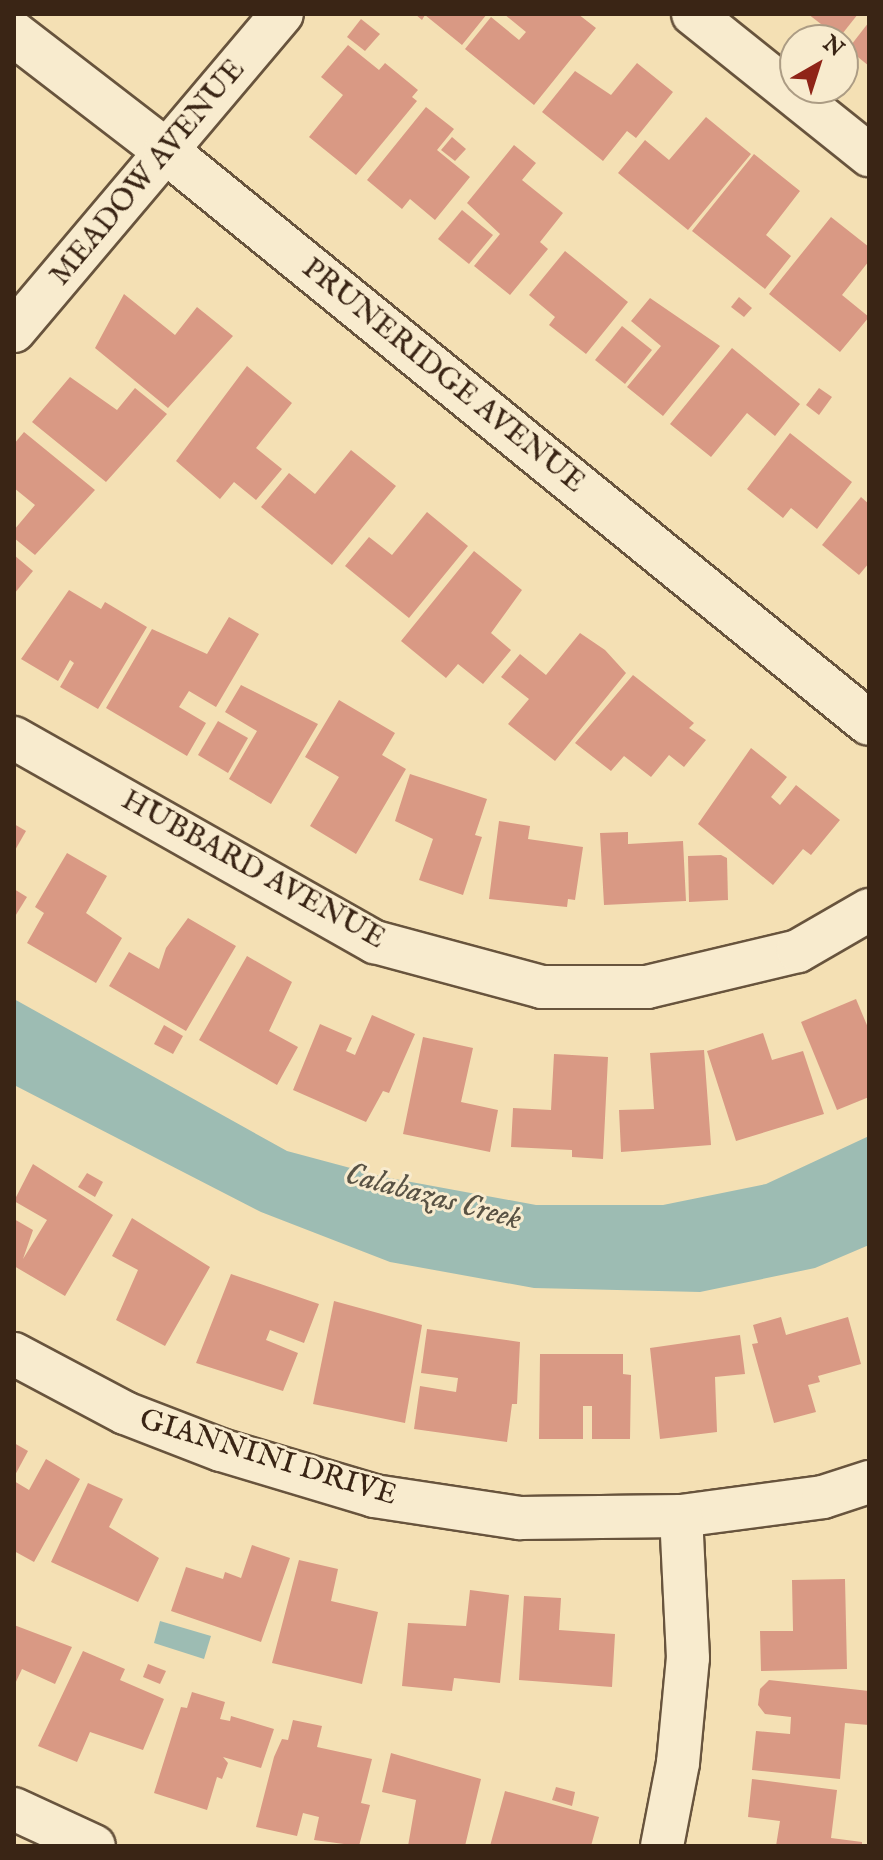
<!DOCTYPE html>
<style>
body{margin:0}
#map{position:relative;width:883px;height:1860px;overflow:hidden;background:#f4e0b4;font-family:"IM FELL English",serif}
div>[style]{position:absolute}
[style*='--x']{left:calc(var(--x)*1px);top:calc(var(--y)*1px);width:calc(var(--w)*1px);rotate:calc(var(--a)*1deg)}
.water>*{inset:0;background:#9dbcb3}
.building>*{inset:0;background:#d99984}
.roads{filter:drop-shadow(2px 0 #68543d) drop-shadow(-2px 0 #68543d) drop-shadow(0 2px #68543d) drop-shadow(0 -2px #68543d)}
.street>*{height:42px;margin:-21px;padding:0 21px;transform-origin:21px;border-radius:21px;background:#f8ebce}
.secondary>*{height:44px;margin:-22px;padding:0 22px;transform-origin:22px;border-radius:22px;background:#f8ebce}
span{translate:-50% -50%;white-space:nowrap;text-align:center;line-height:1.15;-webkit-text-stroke:6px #f8ebce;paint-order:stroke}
.street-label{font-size:30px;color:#3a2515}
.water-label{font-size:32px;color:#585244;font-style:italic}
.frame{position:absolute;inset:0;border:16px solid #3a2515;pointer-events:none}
.north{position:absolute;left:779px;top:24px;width:80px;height:80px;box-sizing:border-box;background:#f8ebce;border:2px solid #ac9c84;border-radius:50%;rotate:39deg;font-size:22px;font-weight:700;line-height:32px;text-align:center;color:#3a2515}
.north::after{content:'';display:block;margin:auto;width:28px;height:36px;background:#8f2418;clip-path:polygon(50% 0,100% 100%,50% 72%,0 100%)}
</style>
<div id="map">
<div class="water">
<i style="clip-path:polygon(14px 999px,287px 1151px,384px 1177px,536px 1205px,663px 1205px,766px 1184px,869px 1136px,869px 1245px,815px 1268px,700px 1292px,534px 1288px,390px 1262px,261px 1212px,14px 1085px)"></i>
<i style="clip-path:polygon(160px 1621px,211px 1636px,204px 1659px,154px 1643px)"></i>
</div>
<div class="building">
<i style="clip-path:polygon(415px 14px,487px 14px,462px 45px,425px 15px,422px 20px)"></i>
<i style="clip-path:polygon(504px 14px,578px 14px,596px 28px,534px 105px,465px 49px,491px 17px,519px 40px,526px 32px)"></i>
<i style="clip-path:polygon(808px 14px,858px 14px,839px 38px)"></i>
<i style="clip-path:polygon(361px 19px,380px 34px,365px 51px,347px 37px)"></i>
<i style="clip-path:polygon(869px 22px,869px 66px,848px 49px)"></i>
<i style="clip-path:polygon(348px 45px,379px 70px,385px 63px,418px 90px,412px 97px,417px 101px,356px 175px,309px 137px,343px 95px,321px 77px)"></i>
<i style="clip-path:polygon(637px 63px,673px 92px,636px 138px,627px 131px,603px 161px,542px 112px,575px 71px,611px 95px)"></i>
<i style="clip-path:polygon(426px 107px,454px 129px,437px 150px,470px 177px,435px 220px,410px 199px,402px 209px,367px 180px)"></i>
<i style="clip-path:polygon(706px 117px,751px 154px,688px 230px,618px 173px,645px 140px,669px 160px)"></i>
<i style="clip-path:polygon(452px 137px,466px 149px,455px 161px,441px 150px)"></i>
<i style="clip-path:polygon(514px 145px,536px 163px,522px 180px,563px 213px,540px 242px,548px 249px,510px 295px,474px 266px,500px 234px,467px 203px)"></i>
<i style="clip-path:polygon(754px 154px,800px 191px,766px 235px,791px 256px,765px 289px,692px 231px)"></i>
<i style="clip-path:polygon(462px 210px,493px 235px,469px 264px,438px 239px)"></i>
<i style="clip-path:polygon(831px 217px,869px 247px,869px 261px,842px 295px,869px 317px,840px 352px,769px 294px)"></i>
<i style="clip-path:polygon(565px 251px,628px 302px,586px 354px,549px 325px,555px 317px,529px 295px)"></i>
<i style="clip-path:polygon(124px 294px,175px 335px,197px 307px,233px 336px,168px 408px,95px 348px)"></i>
<i style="clip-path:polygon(739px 297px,752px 308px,744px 317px,731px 307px)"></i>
<i style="clip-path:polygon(650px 298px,720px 346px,663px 416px,627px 387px,661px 346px,631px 321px)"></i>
<i style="clip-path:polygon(622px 326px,652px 350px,625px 384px,595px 360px)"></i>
<i style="clip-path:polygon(732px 348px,800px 404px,775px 436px,747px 413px,711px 457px,670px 424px)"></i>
<i style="clip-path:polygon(247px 366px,292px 403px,256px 448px,282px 469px,256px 500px,234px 482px,220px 499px,176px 461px)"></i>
<i style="clip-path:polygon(70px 377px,117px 410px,135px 388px,167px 414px,106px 482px,32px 422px)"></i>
<i style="clip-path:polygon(819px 388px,832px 397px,819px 415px,806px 405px)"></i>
<i style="clip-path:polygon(24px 432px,95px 490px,35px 555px,14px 538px,14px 530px,35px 505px,14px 488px,14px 444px)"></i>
<i style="clip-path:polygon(790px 433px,852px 482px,817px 529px,791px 508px,783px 518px,747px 489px)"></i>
<i style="clip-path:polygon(351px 450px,396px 486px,332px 565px,261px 507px,289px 473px,315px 494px)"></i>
<i style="clip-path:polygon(861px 497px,869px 504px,869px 563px,859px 575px,822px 545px)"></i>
<i style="clip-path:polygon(427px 512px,468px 546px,409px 618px,345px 566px,369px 537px,392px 555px)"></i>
<i style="clip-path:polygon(474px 551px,522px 590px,491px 633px,511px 650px,483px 684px,458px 664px,446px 678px,401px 641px)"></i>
<i style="clip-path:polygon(14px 555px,33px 571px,14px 594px)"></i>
<i style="clip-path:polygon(69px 590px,101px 609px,105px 602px,147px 627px,98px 709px,60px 687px,74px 663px,70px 660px,58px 681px,21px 659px)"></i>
<i style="clip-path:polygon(229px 617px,259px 634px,216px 707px,189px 691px,179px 707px,206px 723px,187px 756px,106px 708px,152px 629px,207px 654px)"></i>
<i style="clip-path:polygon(580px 633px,605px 650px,626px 673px,555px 761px,508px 724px,529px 699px,501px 677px,520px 654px,546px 675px)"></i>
<i style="clip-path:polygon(633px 675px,694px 723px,689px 728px,706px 740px,684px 767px,669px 755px,651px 777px,624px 756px,611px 771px,575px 743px)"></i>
<i style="clip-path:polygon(241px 685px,318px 724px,271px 804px,229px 779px,257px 731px,225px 712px)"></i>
<i style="clip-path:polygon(339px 700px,395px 733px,382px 755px,406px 769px,356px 854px,310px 826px,339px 777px,305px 757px)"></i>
<i style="clip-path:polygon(218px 721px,248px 738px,228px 773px,198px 755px)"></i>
<i style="clip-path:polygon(751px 748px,787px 777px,771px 797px,780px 805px,796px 785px,840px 820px,811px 855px,803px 849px,773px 885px,698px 824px)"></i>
<i style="clip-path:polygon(410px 774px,487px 799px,475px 835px,482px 837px,463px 895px,419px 880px,433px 839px,395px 821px)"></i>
<i style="clip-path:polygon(499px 821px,530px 826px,528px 839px,583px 847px,575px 900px,568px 899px,567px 907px,489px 899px)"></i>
<i style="clip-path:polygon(14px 824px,26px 831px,14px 852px)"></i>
<i style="clip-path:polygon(628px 832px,628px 844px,683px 841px,686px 901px,604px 905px,600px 833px)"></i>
<i style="clip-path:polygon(67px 853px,107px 876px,86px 913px,122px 938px,96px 983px,27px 943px,44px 913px,35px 907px)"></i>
<i style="clip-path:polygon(721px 855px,727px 858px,728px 900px,689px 902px,688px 856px)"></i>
<i style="clip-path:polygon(14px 889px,27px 897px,14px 918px)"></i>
<i style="clip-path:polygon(188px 918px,236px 946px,186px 1031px,109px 986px,129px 952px,159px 969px,166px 948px)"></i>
<i style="clip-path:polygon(247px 956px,292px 982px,269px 1031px,298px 1047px,277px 1085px,199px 1040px)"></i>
<i style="clip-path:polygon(856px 999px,869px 1030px,869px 1097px,837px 1110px,801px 1022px)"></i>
<i style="clip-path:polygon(372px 1015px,415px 1034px,389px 1093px,383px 1091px,366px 1122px,293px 1090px,320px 1024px,352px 1038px,346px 1051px,355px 1055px)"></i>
<i style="clip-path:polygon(164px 1025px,183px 1036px,173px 1054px,154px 1044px)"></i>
<i style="clip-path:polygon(763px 1033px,772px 1060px,803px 1051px,824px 1114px,736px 1141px,707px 1051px)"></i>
<i style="clip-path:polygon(423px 1037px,473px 1048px,461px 1102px,498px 1110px,490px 1152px,403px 1134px)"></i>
<i style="clip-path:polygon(704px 1050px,711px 1145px,621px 1152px,619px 1110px,654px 1109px,650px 1053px)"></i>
<i style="clip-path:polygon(554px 1054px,608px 1057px,603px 1159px,572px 1157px,572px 1150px,511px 1147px,513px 1108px,551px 1110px)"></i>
<i style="clip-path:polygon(33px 1164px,113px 1215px,65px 1296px,14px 1266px,14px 1219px,33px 1230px,23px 1259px,47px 1220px,14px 1201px)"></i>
<i style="clip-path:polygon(87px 1173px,103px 1182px,95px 1197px,78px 1187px)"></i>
<i style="clip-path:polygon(132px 1218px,210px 1267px,165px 1346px,116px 1320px,138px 1270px,112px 1256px)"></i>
<i style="clip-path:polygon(231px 1274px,319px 1304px,304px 1343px,270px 1330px,266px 1340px,298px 1353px,283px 1391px,196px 1363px)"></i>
<i style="clip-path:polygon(334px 1301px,422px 1325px,405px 1423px,313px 1404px)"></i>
<i style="clip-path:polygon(781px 1317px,786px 1335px,848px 1317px,861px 1364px,818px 1376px,820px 1382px,808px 1385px,816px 1412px,774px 1423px,752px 1344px,758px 1343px,753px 1325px)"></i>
<i style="clip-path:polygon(427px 1329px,520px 1342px,517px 1404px,512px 1404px,507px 1442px,414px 1429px,420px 1386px,456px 1392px,458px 1378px,421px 1373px)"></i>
<i style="clip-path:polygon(740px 1335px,745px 1374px,715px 1377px,717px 1432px,660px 1439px,650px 1348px)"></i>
<i style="clip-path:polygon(540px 1354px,623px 1354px,623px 1374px,631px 1375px,630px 1439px,592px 1439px,592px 1406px,583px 1406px,583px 1439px,539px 1439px)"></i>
<i style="clip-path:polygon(14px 1443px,28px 1451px,14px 1477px)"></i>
<i style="clip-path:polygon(46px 1459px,80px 1479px,34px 1562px,14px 1551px,14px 1481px,29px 1490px)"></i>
<i style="clip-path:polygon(88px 1483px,123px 1499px,109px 1527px,159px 1558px,138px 1602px,51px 1562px)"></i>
<i style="clip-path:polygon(252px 1545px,290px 1558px,261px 1642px,171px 1611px,186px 1567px,223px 1579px,225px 1572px,241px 1578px)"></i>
<i style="clip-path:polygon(299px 1560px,338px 1569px,331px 1601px,378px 1612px,362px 1684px,272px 1663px)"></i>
<i style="clip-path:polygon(845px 1579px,847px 1669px,761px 1671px,760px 1631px,793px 1631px,792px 1580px)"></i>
<i style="clip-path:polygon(470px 1590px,509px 1595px,500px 1683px,454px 1678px,452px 1691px,402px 1686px,408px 1623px,466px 1626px)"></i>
<i style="clip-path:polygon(524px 1596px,561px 1598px,559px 1630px,615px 1634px,612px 1687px,519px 1680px)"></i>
<i style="clip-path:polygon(14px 1625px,72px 1647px,55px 1684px,22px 1669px,14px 1686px)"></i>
<i style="clip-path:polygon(83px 1651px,125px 1669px,120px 1680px,164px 1699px,143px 1750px,90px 1732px,77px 1762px,38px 1746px)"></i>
<i style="clip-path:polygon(148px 1664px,166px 1671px,160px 1684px,143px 1677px)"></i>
<i style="clip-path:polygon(769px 1680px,869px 1691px,869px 1725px,845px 1723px,840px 1779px,752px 1770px,756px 1731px,790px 1734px,791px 1717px,765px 1714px,758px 1705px,760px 1689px)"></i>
<i style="clip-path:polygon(192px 1692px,225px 1702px,220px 1719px,230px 1721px,231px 1716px,274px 1729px,261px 1768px,223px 1757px,228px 1763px,222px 1779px,217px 1777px,207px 1810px,154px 1793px,181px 1707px,187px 1708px)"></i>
<i style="clip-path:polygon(293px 1720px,322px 1726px,317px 1747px,372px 1759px,361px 1803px,370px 1805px,359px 1846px,314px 1840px,319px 1817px,303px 1813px,297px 1836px,256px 1827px,274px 1757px,282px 1739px,288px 1740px)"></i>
<i style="clip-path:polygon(391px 1753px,481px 1779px,465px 1846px,408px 1846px,416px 1800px,382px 1792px)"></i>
<i style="clip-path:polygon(752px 1779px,837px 1790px,831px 1838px,862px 1842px,862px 1846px,776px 1846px,780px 1821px,748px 1817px)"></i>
<i style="clip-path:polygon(556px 1787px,575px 1792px,572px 1806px,552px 1800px)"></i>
<i style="clip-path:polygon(505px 1791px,599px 1817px,591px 1846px,490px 1846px)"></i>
</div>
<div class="roads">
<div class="street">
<i style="--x:693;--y:14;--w:226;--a:38.7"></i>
<i style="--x:14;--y:331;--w:415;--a:-49.8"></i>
<i style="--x:14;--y:738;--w:415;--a:29.5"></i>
<i style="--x:375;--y:942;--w:173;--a:15.1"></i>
<i style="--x:542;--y:987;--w:105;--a:0"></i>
<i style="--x:647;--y:987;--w:155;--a:-13.4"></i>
<i style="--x:798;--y:951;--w:82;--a:-30"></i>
<i style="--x:14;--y:1354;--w:126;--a:28"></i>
<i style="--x:125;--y:1413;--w:103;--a:21.1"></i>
<i style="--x:221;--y:1450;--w:160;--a:16.7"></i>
<i style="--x:374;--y:1496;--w:148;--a:8.6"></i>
<i style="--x:520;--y:1518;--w:161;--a:-0.7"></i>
<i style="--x:681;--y:1516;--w:143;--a:-7.6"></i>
<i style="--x:823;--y:1497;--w:48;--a:-18.1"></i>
<i style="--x:14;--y:1809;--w:88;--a:24.8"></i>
<i style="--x:662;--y:1846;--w:85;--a:-79.1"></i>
<i style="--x:678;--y:1763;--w:105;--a:-84.6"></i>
<i style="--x:688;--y:1658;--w:142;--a:-92.8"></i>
</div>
<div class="secondary">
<i style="--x:14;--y:34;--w:192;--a:37.6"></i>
<i style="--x:166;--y:151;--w:906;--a:39.13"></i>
</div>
</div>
<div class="street-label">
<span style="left:148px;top:173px;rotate:-50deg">MEADOW AVENUE</span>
<span style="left:443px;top:376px;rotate:39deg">PRUNERIDGE AVENUE</span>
<span style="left:253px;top:870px;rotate:29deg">HUBBARD AVENUE</span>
<span style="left:268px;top:1458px;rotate:17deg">GIANNINI DRIVE</span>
</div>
<div class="water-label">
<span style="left:433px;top:1198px;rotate:15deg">Calabazas Creek</span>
</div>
<div class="frame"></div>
<div class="north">N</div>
</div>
